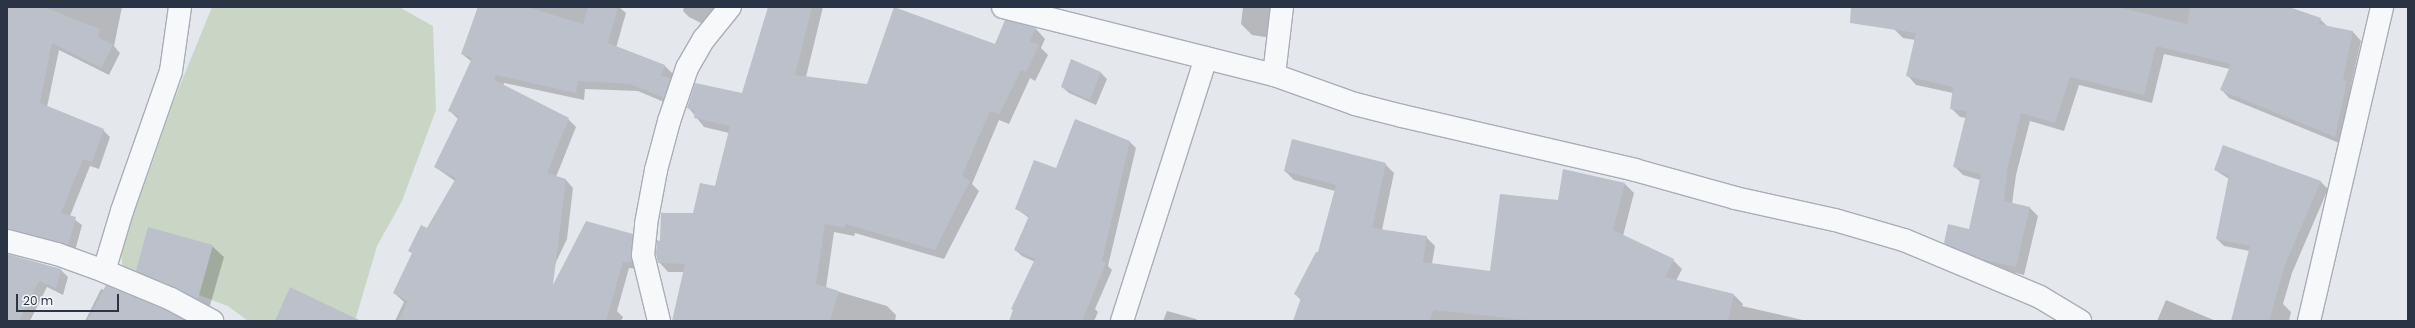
<!DOCTYPE html>
<style>
body{margin:0}
#map{position:relative;width:2415px;height:328px;overflow:hidden;background:#e4e7ec;font-family:Poppins,sans-serif}
div>[style]{position:absolute}
[style*='--x']{left:calc(var(--x)*1px);top:calc(var(--y)*1px);width:calc(var(--w)*1px);rotate:calc(var(--a)*1deg)}
.green>*{inset:0;background:#c9d6c5}
.shadow>*{inset:0;background:#0003}
.building>*{inset:0;background:#bbc0ca}
.roads{filter:drop-shadow(1px 0 #a9aeb7) drop-shadow(-1px 0 #a9aeb7) drop-shadow(0 1px #a9aeb7) drop-shadow(0 -1px #a9aeb7)}
.minor>*{height:22px;margin:-11px;padding:0 11px;transform-origin:11px;border-radius:11px;background:#f7f8fa}
span{translate:-50% -50%;white-space:nowrap;text-align:center;line-height:1.15;-webkit-text-stroke:3.5px #f4f6f9;paint-order:stroke}
.frame{position:absolute;inset:0;border:8px solid #2b3445;pointer-events:none}
.scale{position:absolute;left:16px;top:294px;width:103px;height:18px;box-sizing:border-box;border:2px solid #2b3445;border-top:0;padding-left:5px;font-size:12px;line-height:14px;white-space:nowrap;color:#2b3445;-webkit-text-stroke:3px #f4f6f9;paint-order:stroke}
</style>
<div id="map">
<div class="green">
<i style="clip-path:polygon(212px 7px,399px 7px,433px 26px,436px 110px,402px 201px,377px 246px,355px 321px,248px 321px,228px 306px,170px 284px,123px 270px,120px 245px,148px 175px,174px 100px)"></i>
</div>
<div class="shadow">
<i style="clip-path:polygon(7px 7px,122px 7px,114px 46px,120px 53px,109px 75px,59px 50px,47px 107px,103px 130px,110px 137px,99px 169px,90px 166px,70px 216px,82px 225px,75px 251px,7px 239px)"></i>
<i style="clip-path:polygon(478px 7px,619px 7px,626px 13px,616px 48px,665px 66px,673px 74px,671px 79px,678px 86px,671px 105px,638px 91px,585px 89px,584px 100px,504px 83px,503px 86px,568px 119px,576px 127px,556px 177px,566px 180px,573px 188px,567px 239px,528px 321px,395px 321px,404px 302px,394px 293px,413px 254px,409px 250px,427px 229px,455px 181px,435px 167px,458px 119px,450px 111px,472px 62px,462px 54px)"></i>
<i style="clip-path:polygon(684px 7px,725px 7px,709px 27px,689px 17px,683px 11px)"></i>
<i style="clip-path:polygon(769px 7px,823px 7px,806px 77px,867px 85px,995px 45px,1006px 22px,1036px 29px,1045px 39px,1041px 48px,1048px 55px,1035px 81px,1030px 78px,1009px 124px,999px 120px,972px 184px,979px 191px,944px 259px,855px 233px,854px 236px,834px 232px,826px 288px,887px 306px,896px 315px,895px 321px,673px 321px,684px 272px,668px 272px,659px 262px,660px 243px,694px 214px,715px 187px,729px 133px,704px 127px,688px 107px,742px 94px)"></i>
<i style="clip-path:polygon(1243px 7px,1291px 7px,1278px 39px,1252px 35px,1241px 24px)"></i>
<i style="clip-path:polygon(1898px 7px,2283px 7px,2320px 19px,2328px 27px,2353px 32px,2361px 41px,2351px 86px,2355px 90px,2344px 145px,2229px 98px,2221px 89px,2230px 69px,2164px 54px,2152px 103px,2079px 85px,2064px 131px,2030px 121px,2016px 175px,2012px 204px,2030px 208px,2038px 216px,2024px 275px,1991px 267px,1954px 252px,1945px 243px,1970px 230px,1980px 180px,1963px 175px,1955px 167px,1966px 118px,1960px 117px,1951px 108px,1953px 93px,1916px 85px,1908px 76px,1915px 40px,1903px 38px,1894px 29px)"></i>
<i style="clip-path:polygon(1101px 73px,1107px 79px,1096px 105px,1069px 93px,1062px 87px)"></i>
<i style="clip-path:polygon(1130px 142px,1136px 148px,1108px 266px,1112px 270px,1095px 309px,1098px 312px,1094px 321px,1010px 321px,1035px 262px,1022px 256px,1015px 250px,1029px 218px,1017px 209px,1057px 169px)"></i>
<i style="clip-path:polygon(2224px 147px,2321px 182px,2328px 189px,2292px 273px,2283px 304px,2291px 312px,2289px 321px,2232px 321px,2250px 251px,2224px 246px,2217px 239px,2229px 179px,2215px 170px)"></i>
<i style="clip-path:polygon(1385px 164px,1394px 173px,1382px 230px,1426px 237px,1435px 246px,1432px 264px,1491px 272px,1559px 201px,1564px 170px,1625px 184px,1634px 193px,1623px 236px,1673px 260px,1682px 269px,1676px 281px,1734px 295px,1743px 304px,1742px 306px,1807px 321px,1342px 321px,1301px 300px,1295px 294px,1318px 254px,1335px 191px,1294px 180px,1285px 171px)"></i>
<i style="clip-path:polygon(632px 235px,639px 241px,638px 269px,629px 268px,617px 311px,623px 317px,621px 321px,571px 321px)"></i>
<i style="clip-path:polygon(212px 246px,224px 257px,209px 309px,148px 282px,137px 270px)"></i>
<i style="clip-path:polygon(7px 255px,61px 270px,68px 277px,63px 295px,47px 287px,30px 321px,16px 321px,7px 317px)"></i>
<i style="clip-path:polygon(101px 289px,104px 290px,183px 321px,85px 321px)"></i>
<i style="clip-path:polygon(2166px 300px,2216px 321px,2157px 321px)"></i>
<i style="clip-path:polygon(1167px 311px,1196px 319px,1198px 321px,1163px 321px)"></i>
</div>
<div class="building">
<i style="clip-path:polygon(7px 7px,44px 7px,100px 29px,98px 37px,113px 45px,101px 68px,52px 43px,40px 103px,104px 129px,92px 162px,83px 159px,61px 213px,76px 217px,68px 245px,7px 229px)"></i>
<i style="clip-path:polygon(478px 7px,527px 7px,583px 24px,588px 7px,618px 7px,608px 43px,665px 65px,661px 76px,671px 78px,664px 98px,630px 84px,578px 81px,576px 93px,496px 75px,494px 80px,569px 118px,547px 173px,566px 179px,553px 285px,586px 221px,633px 234px,632px 262px,623px 262px,606px 321px,398px 321px,408px 301px,393px 293px,412px 253px,408px 251px,421px 225px,427px 228px,456px 178px,434px 167px,459px 116px,448px 111px,472px 58px,461px 54px)"></i>
<i style="clip-path:polygon(768px 7px,812px 7px,795px 75px,867px 84px,894px 7px,995px 44px,1005px 20px,1036px 28px,1030px 41px,1039px 45px,1026px 72px,1021px 70px,999px 115px,990px 111px,962px 176px,970px 181px,935px 250px,845px 224px,845px 228px,825px 224px,816px 284px,839px 291px,830px 321px,672px 321px,685px 264px,658px 263px,656px 254px,657px 240px,660px 241px,661px 213px,693px 213px,700px 183px,715px 186px,730px 126px,694px 118px,695px 111px,687px 108px,695px 83px,742px 93px)"></i>
<i style="clip-path:polygon(1851px 7px,2118px 7px,2187px 24px,2190px 7px,2289px 7px,2321px 18px,2318px 24px,2353px 31px,2343px 80px,2347px 81px,2335px 137px,2220px 90px,2231px 64px,2156px 46px,2144px 95px,2070px 77px,2055px 123px,2021px 113px,2008px 166px,2004px 201px,2030px 207px,2016px 267px,1981px 259px,1944px 243px,1948px 224px,1969px 229px,1981px 174px,1953px 167px,1967px 111px,1950px 109px,1953px 87px,1906px 76px,1916px 33px,1850px 23px)"></i>
<i style="clip-path:polygon(1071px 59px,1101px 72px,1090px 100px,1061px 87px)"></i>
<i style="clip-path:polygon(1075px 119px,1130px 141px,1102px 261px,1106px 263px,1082px 321px,1009px 321px,1013px 310px,1011px 309px,1035px 259px,1014px 250px,1029px 216px,1015px 209px,1034px 160px,1056px 168px)"></i>
<i style="clip-path:polygon(1292px 139px,1386px 163px,1372px 228px,1427px 236px,1423px 262px,1490px 271px,1500px 194px,1558px 200px,1563px 169px,1625px 183px,1613px 230px,1674px 259px,1665px 277px,1734px 294px,1728px 321px,1536px 321px,1434px 310px,1429px 321px,1293px 321px,1301px 298px,1294px 294px,1316px 252px,1318px 252px,1336px 185px,1284px 171px)"></i>
<i style="clip-path:polygon(2223px 145px,2321px 181px,2285px 265px,2269px 321px,2231px 321px,2250px 246px,2216px 239px,2229px 175px,2214px 170px)"></i>
<i style="clip-path:polygon(148px 227px,213px 245px,198px 299px,136px 271px)"></i>
<i style="clip-path:polygon(7px 254px,61px 269px,56px 288px,39px 281px,19px 321px,7px 321px)"></i>
<i style="clip-path:polygon(106px 285px,166px 310px,186px 321px,87px 321px)"></i>
<i style="clip-path:polygon(290px 287px,361px 321px,275px 321px)"></i>
</div>
<div class="roads">
<div class="minor">
<i style="--x:1003;--y:7;--w:279;--a:14.1"></i>
<i style="--x:1274;--y:75;--w:86;--a:19.7"></i>
<i style="--x:1355;--y:104;--w:49;--a:14.3"></i>
<i style="--x:1402;--y:116;--w:239;--a:13"></i>
<i style="--x:1635;--y:170;--w:104;--a:15.6"></i>
<i style="--x:1735;--y:198;--w:102;--a:12.4"></i>
<i style="--x:1835;--y:220;--w:72;--a:16.2"></i>
<i style="--x:1904;--y:240;--w:147;--a:22.7"></i>
<i style="--x:2040;--y:297;--w:47;--a:31"></i>
<i style="--x:1274;--y:75;--w:68;--a:-83.3"></i>
<i style="--x:7;--y:241;--w:52;--a:14.6"></i>
<i style="--x:57;--y:254;--w:50;--a:19.9"></i>
<i style="--x:104;--y:271;--w:73;--a:22.7"></i>
<i style="--x:171;--y:299;--w:47;--a:28.2"></i>
<i style="--x:104;--y:271;--w:63;--a:-73.3"></i>
<i style="--x:122;--y:211;--w:148;--a:-70.7"></i>
<i style="--x:171;--y:71;--w:65;--a:-82"></i>
<i style="--x:659;--y:321;--w:68;--a:-103.6"></i>
<i style="--x:643;--y:255;--w:31;--a:-84"></i>
<i style="--x:646;--y:224;--w:55;--a:-79.5"></i>
<i style="--x:656;--y:170;--w:51;--a:-75.1"></i>
<i style="--x:669;--y:121;--w:56;--a:-71.2"></i>
<i style="--x:687;--y:68;--w:34;--a:-60"></i>
<i style="--x:704;--y:39;--w:41;--a:-50.9"></i>
<i style="--x:1122;--y:321;--w:276;--a:-72.3"></i>
<i style="--x:2309;--y:321;--w:322;--a:-76.9"></i>
</div>
</div>
<div class="frame"></div>
<div class="scale">20 m</div>
</div>
